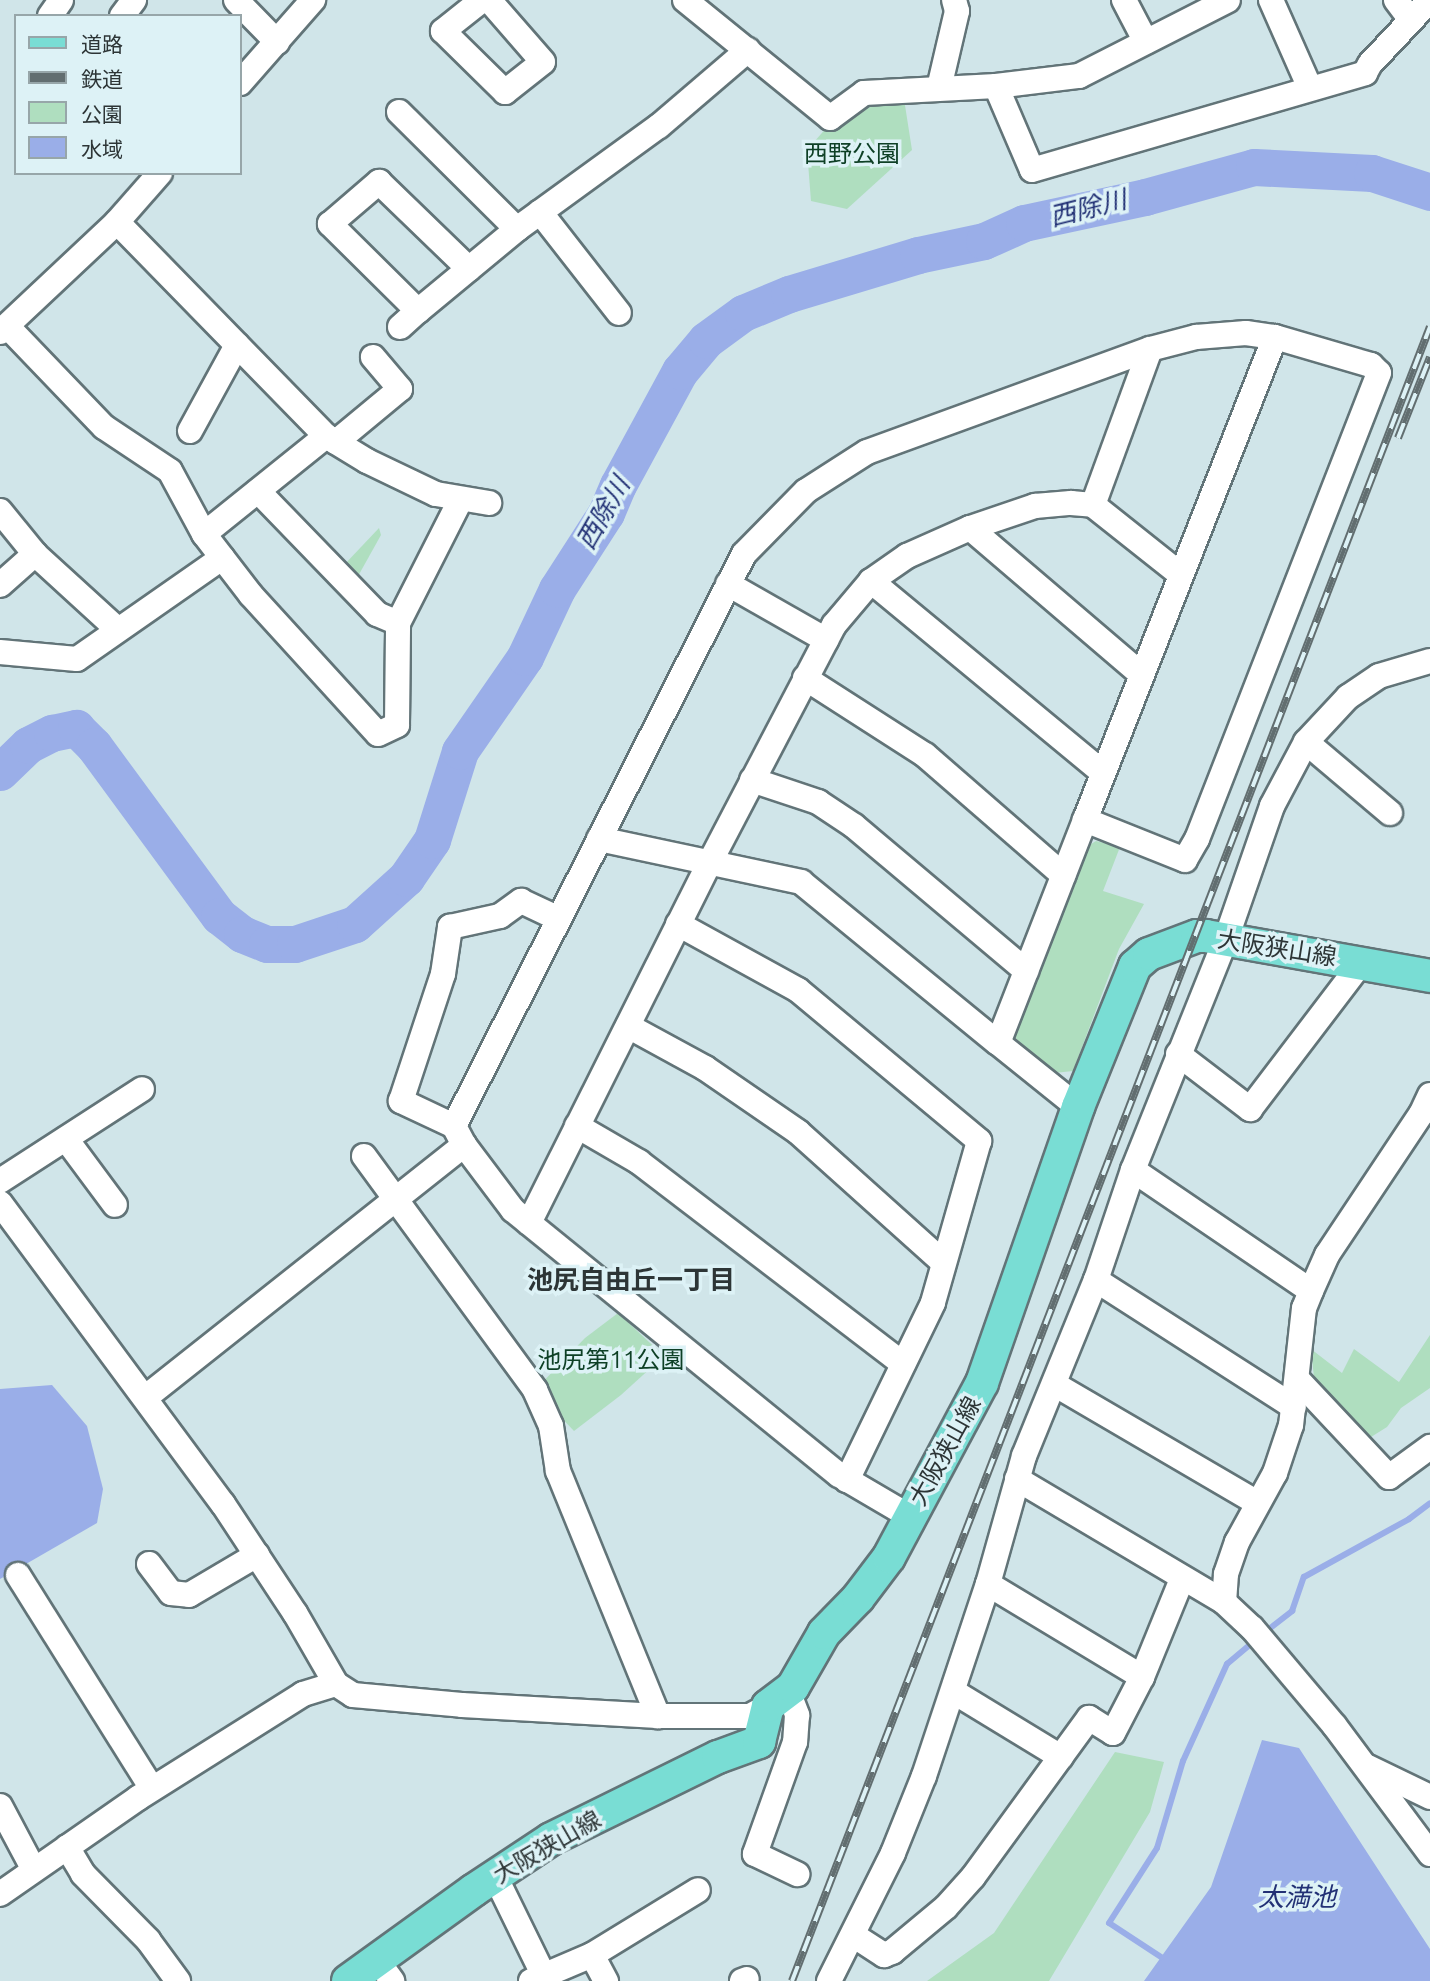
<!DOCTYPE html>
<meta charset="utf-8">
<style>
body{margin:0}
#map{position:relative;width:1430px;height:1981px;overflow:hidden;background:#d0e5e9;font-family:Ubuntu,"Noto Sans JP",sans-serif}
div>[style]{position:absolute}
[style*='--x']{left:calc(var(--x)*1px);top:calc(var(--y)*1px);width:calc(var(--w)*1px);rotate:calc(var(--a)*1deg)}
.green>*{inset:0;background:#afdebf}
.water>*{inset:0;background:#9aaee8}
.stream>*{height:6px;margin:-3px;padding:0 3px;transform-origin:3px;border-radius:3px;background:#9aaee8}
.river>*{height:37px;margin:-18.5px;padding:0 18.5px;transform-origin:18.5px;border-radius:18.5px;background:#9aaee8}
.roads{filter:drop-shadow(2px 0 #627478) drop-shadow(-2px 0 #627478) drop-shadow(0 2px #627478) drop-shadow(0 -2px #627478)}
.minor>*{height:24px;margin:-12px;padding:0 12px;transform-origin:12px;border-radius:12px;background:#fff}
.major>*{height:32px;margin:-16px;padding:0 16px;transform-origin:16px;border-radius:16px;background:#79ddd4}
.rail>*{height:8px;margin-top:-4px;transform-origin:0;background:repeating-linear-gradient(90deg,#ddf2f6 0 16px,#626e70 0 32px);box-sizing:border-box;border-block:2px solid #626e70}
span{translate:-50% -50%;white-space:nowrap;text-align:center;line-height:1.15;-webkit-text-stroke:7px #ddf2f6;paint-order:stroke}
.park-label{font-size:24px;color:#0e4026}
.street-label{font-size:24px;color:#2d3536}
.water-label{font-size:26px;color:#223175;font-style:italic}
.neighbourhood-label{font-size:26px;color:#2d3536;font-weight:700}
.legend{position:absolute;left:14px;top:14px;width:228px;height:161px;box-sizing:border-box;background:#ddf2f6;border:2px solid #97a6a9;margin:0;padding:9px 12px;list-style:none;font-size:21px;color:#2d3536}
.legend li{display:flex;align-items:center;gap:14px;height:35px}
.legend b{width:35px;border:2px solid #97a6a9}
</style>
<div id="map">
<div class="green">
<i style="clip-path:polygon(866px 99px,904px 99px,912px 150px,847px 209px,811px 201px,807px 150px,828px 126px)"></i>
<i style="clip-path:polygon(379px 528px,381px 535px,357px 578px,344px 565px)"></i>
<i style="clip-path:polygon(1096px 841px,1120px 847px,1103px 891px,1144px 904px,1119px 949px,1073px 1071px,1054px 1073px,1022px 1047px,1013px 1034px,1088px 846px)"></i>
<i style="clip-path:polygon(618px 1313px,664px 1356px,621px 1395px,574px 1431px,535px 1390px,585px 1338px)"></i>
<i style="clip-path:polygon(1430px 1335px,1430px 1388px,1401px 1408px,1387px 1427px,1371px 1437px,1314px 1378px,1311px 1349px,1342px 1373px,1354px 1349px,1399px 1382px)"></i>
<i style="clip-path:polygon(1115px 1752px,1164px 1762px,1150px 1812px,1049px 1981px,927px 1981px,994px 1933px)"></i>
</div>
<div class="water">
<i style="clip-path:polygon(52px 1385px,87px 1426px,103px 1489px,97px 1523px,0 1579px,0 1389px)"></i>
<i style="clip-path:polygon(1262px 1740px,1299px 1748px,1430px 1949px,1430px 1981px,1144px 1981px,1211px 1887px)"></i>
</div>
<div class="stream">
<i style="--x:1264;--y:1633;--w:36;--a:-38"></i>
<i style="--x:1292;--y:1611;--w:36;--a:-71"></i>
<i style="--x:1304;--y:1577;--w:120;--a:-28.9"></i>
<i style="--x:1409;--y:1519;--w:26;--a:-37"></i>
<i style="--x:1161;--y:1957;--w:62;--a:-146.8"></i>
<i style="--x:1109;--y:1923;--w:89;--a:-57.4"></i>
<i style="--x:1157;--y:1848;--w:91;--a:-73.4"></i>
<i style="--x:1183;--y:1761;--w:107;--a:-65.6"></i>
<i style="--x:1227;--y:1664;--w:38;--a:-40"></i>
</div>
<div class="river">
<i style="--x:0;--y:772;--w:39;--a:-44"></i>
<i style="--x:28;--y:745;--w:27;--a:-27"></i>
<i style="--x:52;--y:733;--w:25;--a:-12"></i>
<i style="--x:76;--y:728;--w:25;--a:45"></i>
<i style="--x:94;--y:746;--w:211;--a:53.7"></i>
<i style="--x:219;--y:916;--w:29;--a:38"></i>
<i style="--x:242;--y:934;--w:27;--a:22"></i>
<i style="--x:267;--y:944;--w:28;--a:0"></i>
<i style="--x:295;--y:944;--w:63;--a:-18.4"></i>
<i style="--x:355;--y:924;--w:69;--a:-42"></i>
<i style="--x:406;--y:878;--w:46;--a:-55.6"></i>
<i style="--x:432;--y:840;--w:93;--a:-72.5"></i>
<i style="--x:460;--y:751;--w:114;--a:-55.3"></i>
<i style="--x:525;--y:657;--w:75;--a:-64.8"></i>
<i style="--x:557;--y:589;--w:90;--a:-57.2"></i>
<i style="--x:606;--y:513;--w:30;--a:-67"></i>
<i style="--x:618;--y:485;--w:130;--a:-61.5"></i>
<i style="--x:680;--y:371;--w:40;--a:-50"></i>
<i style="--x:706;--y:340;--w:46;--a:-36.1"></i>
<i style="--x:743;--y:313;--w:50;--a:-22.4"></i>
<i style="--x:789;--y:294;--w:135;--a:-16.8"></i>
<i style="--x:918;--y:255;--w:67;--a:-12"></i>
<i style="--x:984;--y:241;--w:44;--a:-24.2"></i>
<i style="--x:1024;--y:223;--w:124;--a:-12.1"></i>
<i style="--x:1145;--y:197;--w:113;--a:-15.4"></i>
<i style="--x:1254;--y:167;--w:118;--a:2.9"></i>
<i style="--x:1372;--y:173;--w:61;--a:18.1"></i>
</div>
<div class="roads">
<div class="minor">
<i style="--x:236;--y:0;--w:59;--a:45.7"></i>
<i style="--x:482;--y:0;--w:50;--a:141.5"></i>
<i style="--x:443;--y:31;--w:87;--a:44.5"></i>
<i style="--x:505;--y:92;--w:48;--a:-38.3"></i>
<i style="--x:543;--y:62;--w:82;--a:-131.1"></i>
<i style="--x:685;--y:0;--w:187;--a:39.1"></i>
<i style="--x:830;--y:118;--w:42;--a:-36.3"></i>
<i style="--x:864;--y:93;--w:132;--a:-3"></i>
<i style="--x:996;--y:86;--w:84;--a:-6.9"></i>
<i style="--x:1079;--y:76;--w:167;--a:-27"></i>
<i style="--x:1124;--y:0;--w:47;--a:62.4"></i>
<i style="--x:1271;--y:0;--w:96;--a:66.1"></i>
<i style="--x:1396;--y:0;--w:25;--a:53"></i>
<i style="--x:50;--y:16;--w:19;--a:-55"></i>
<i style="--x:122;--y:16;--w:20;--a:-53"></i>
<i style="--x:240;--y:83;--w:111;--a:-48.7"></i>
<i style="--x:996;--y:86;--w:91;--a:66.8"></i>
<i style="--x:1032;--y:170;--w:347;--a:-16.2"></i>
<i style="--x:1365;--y:73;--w:10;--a:-61"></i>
<i style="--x:1370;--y:64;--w:88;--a:-46.8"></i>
<i style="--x:939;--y:88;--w:79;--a:-76.8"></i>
<i style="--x:957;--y:11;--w:11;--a:-105"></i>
<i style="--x:399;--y:112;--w:166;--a:44.8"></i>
<i style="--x:540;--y:212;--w:128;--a:52"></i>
<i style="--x:117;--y:222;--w:299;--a:45.7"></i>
<i style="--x:326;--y:436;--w:48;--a:31.4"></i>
<i style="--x:367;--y:461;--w:76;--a:25.6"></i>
<i style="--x:436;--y:494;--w:54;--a:9.6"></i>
<i style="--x:418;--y:311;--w:129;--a:-39.6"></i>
<i style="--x:517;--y:229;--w:175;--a:-36"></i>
<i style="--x:659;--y:126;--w:117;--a:-40.5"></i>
<i style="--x:7;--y:326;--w:140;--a:46.2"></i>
<i style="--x:104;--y:427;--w:79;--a:33.7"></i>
<i style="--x:170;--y:471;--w:72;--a:61.6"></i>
<i style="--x:400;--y:327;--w:24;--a:-42"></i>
<i style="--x:418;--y:311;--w:124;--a:-135.3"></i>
<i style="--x:330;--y:224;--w:65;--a:-40.6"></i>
<i style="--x:379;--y:182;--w:125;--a:44"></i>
<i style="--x:0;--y:332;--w:161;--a:-43.2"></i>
<i style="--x:117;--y:222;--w:65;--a:-48.7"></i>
<i style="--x:190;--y:431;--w:98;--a:-61.3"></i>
<i style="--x:326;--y:436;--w:156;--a:141.2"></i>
<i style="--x:204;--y:534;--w:77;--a:52.4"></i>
<i style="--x:251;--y:595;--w:188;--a:47.6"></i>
<i style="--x:378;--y:734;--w:21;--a:-25"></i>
<i style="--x:397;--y:725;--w:102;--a:-89.4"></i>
<i style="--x:398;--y:623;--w:139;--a:-63.1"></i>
<i style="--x:336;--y:442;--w:83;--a:-39.6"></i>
<i style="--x:400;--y:389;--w:42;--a:-130.2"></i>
<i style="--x:258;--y:491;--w:171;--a:45.9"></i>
<i style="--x:377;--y:614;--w:23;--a:23"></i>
<i style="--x:1093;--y:505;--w:166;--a:-69.9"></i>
<i style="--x:0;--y:511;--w:55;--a:50.9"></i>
<i style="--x:35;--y:554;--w:111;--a:42.4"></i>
<i style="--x:970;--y:528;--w:226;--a:40.5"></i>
<i style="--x:871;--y:581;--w:301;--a:39.6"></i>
<i style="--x:728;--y:584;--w:113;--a:29.7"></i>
<i style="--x:0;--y:585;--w:47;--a:-41.5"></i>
<i style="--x:0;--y:652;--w:77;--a:5.2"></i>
<i style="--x:77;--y:659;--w:177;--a:-34.9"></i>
<i style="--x:805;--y:678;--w:143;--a:32.7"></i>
<i style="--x:925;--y:755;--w:183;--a:41"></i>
<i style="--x:1306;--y:742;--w:110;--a:40.2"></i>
<i style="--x:752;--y:780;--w:70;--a:18.4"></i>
<i style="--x:818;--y:802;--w:43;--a:33.7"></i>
<i style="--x:854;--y:826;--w:225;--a:40.1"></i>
<i style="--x:1085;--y:820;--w:519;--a:-68.53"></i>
<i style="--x:599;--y:839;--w:207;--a:12"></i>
<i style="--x:801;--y:882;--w:254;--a:39.3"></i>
<i style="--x:678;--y:924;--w:137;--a:28.8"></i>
<i style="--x:798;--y:990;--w:236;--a:39.8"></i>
<i style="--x:979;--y:1141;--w:168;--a:105.9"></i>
<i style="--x:933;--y:1303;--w:197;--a:115.9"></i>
<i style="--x:628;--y:1026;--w:88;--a:28.6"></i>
<i style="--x:705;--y:1068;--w:113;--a:34.5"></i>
<i style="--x:798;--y:1132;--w:195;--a:41.9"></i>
<i style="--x:1178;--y:1054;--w:91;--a:37.4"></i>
<i style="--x:1250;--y:1109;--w:185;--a:-52.7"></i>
<i style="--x:1430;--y:1095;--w:21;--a:115"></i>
<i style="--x:1421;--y:1114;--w:169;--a:123.7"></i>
<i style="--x:1327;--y:1255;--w:39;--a:114"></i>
<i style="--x:1311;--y:1291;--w:18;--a:112"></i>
<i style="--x:1304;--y:1308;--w:118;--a:96.3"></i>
<i style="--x:1291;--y:1425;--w:51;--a:108.4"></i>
<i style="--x:1275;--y:1473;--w:79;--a:118.8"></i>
<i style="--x:1237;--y:1542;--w:34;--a:109"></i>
<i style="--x:1226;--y:1574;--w:28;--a:94"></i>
<i style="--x:1224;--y:1602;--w:38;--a:43"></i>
<i style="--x:1252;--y:1628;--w:127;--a:49.8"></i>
<i style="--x:1334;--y:1725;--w:161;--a:53.3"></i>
<i style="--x:454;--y:1126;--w:59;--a:-154.7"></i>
<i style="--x:401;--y:1101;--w:134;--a:-71.7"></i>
<i style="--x:443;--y:974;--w:48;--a:-81.5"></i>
<i style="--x:450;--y:927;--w:51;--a:-12.4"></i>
<i style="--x:500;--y:916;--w:26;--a:-36"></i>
<i style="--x:521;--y:901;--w:42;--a:25.3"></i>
<i style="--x:577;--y:1126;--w:72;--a:30.1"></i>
<i style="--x:639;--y:1162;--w:332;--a:37.4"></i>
<i style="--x:66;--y:1139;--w:82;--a:53.4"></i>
<i style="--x:364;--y:1156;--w:290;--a:53.8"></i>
<i style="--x:535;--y:1390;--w:39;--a:66"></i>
<i style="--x:551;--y:1426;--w:46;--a:81.2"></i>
<i style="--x:558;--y:1471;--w:265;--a:67.8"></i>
<i style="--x:1133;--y:1170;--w:215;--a:34.2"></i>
<i style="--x:0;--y:1181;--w:169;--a:-32.9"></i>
<i style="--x:0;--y:1203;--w:375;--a:53.5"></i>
<i style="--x:223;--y:1504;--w:131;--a:56.6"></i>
<i style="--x:295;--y:1613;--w:82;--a:60"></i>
<i style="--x:336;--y:1684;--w:20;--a:33"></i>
<i style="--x:353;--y:1695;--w:109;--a:5.2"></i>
<i style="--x:462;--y:1705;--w:196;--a:3.2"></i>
<i style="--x:658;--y:1716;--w:92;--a:0"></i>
<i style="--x:750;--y:1716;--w:21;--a:-29"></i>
<i style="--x:529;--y:1223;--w:402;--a:-63.4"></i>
<i style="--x:709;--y:864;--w:270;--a:-62.4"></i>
<i style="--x:834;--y:625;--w:57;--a:-49.9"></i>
<i style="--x:871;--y:581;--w:44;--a:-34.8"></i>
<i style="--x:907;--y:556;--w:69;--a:-24"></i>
<i style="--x:970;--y:528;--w:69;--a:-18.7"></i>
<i style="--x:1035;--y:506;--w:36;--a:-5"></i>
<i style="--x:1071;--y:503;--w:22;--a:5"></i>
<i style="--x:1093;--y:505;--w:112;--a:38.5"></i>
<i style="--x:1096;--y:1280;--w:235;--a:32.7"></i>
<i style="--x:1298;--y:1380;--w:133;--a:46.8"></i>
<i style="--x:1389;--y:1477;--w:51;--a:-36.2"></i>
<i style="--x:1054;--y:1384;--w:236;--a:30.3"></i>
<i style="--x:146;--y:1397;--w:406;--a:-38.4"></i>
<i style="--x:1017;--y:1479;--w:241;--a:30.7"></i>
<i style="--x:909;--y:1516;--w:81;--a:-149.6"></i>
<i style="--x:839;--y:1475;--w:420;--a:-140.9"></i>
<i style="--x:513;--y:1210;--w:81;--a:-127"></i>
<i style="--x:464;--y:1145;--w:21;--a:-118"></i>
<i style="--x:454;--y:1126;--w:641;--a:-63.12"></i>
<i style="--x:744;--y:554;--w:88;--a:-45.5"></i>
<i style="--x:806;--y:491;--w:72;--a:-32.6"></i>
<i style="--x:867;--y:452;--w:301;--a:-20"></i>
<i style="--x:1150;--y:349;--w:48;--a:-14.6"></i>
<i style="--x:1196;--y:337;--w:50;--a:-4.6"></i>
<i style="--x:1246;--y:333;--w:29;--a:8"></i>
<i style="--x:1275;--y:337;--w:100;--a:16.3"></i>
<i style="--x:1371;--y:365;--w:11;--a:45"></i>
<i style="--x:1379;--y:373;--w:500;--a:111.33"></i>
<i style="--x:1197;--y:839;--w:24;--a:120"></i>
<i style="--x:1185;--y:860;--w:108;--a:-158.2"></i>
<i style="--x:1085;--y:820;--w:239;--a:111.3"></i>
<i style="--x:998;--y:1043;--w:102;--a:38.7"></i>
<i style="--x:149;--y:1564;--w:36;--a:53"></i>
<i style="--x:171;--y:1593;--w:18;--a:6"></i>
<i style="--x:189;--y:1595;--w:79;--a:-30.5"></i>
<i style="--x:18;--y:1575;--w:252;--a:57.9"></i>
<i style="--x:988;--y:1584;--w:180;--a:31.1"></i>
<i style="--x:788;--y:1691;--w:26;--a:69"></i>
<i style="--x:797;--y:1715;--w:27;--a:94"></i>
<i style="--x:795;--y:1742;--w:119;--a:109.7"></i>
<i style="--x:755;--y:1854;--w:47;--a:25.5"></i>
<i style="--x:954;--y:1692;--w:125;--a:31.3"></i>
<i style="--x:1368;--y:1767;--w:69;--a:25.8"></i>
<i style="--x:0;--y:1806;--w:72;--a:62"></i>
<i style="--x:67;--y:1847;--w:31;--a:59"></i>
<i style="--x:83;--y:1874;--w:93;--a:45.4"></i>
<i style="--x:148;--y:1940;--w:51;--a:53.8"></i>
<i style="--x:495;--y:1876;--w:111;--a:63.9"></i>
<i style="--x:0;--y:1894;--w:168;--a:-34.8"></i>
<i style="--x:138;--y:1798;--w:195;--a:-32.2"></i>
<i style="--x:303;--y:1694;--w:34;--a:-17"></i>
<i style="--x:853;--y:1935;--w:37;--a:33"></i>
<i style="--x:884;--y:1955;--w:9;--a:-21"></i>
<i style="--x:892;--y:1952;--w:70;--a:-39.8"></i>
<i style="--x:946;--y:1907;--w:40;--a:-48"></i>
<i style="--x:973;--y:1877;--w:197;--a:-53.9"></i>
<i style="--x:1089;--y:1718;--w:28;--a:32"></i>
<i style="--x:1113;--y:1733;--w:63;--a:-62.6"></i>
<i style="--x:1142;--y:1677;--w:106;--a:-67.8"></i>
<i style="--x:592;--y:1955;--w:30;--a:62"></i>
<i style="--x:377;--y:1960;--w:26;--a:54"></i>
<i style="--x:531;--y:1981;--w:66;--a:-23.1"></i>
<i style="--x:592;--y:1955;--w:124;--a:-31.5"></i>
<i style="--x:742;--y:1981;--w:5;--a:-22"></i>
<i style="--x:829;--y:1981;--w:143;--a:-63.4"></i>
<i style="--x:893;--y:1853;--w:83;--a:-68.1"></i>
<i style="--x:924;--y:1776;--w:202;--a:-71.6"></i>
<i style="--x:988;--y:1584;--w:133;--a:-74.3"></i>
<i style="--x:1024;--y:1456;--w:190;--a:-67.8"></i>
<i style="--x:1096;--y:1280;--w:116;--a:-71.4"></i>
<i style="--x:1133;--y:1170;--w:249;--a:-68.1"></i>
<i style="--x:1226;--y:939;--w:141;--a:-70.9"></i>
<i style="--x:1272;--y:806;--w:72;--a:-62"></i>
<i style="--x:1306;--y:742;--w:62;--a:-47"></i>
<i style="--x:1348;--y:697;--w:37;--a:-34"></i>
<i style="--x:1379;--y:676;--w:53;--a:-16.4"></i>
</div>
<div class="major">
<i style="--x:348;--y:1981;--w:155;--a:-35.8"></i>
<i style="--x:474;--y:1890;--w:92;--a:-33.5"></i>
<i style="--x:551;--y:1839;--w:186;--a:-26.2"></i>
<i style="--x:718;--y:1757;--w:44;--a:-20.1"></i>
<i style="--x:759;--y:1742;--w:37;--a:-76"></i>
<i style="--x:768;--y:1706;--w:31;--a:-37"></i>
<i style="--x:793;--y:1687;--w:62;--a:-60.1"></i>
<i style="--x:824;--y:1633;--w:49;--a:-45.8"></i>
<i style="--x:858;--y:1598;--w:51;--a:-52.9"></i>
<i style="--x:889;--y:1557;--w:197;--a:-61.9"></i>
<i style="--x:982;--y:1383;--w:292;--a:-70.8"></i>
<i style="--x:1078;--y:1107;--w:152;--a:-68"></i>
<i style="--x:1135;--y:966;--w:18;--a:-41"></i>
<i style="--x:1149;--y:954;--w:51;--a:-20.6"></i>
<i style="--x:1197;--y:936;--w:9;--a:0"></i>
<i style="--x:1206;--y:936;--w:228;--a:10.1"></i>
</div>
</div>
<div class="rail">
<i style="--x:1398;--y:438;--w:87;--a:-68.4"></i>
<i style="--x:792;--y:1981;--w:1773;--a:-68.91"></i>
</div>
<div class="park-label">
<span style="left:852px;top:154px">西野公園</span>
<span style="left:611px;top:1360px">池尻第11公園</span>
</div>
<div class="street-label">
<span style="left:1277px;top:948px;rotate:9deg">大阪狭山線</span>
<span style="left:945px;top:1451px;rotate:-61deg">大阪狭山線</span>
<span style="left:547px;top:1847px;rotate:-30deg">大阪狭山線</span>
</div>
<div class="water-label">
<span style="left:1088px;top:208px;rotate:-14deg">西除川</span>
<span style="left:603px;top:513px;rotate:-60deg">西除川</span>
<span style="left:1297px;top:1897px">太満池</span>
</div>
<div class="neighbourhood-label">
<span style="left:631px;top:1280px">池尻自由丘一丁目</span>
</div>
<ul class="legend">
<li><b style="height:9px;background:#79ddd4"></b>道路</li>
<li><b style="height:9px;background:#626e70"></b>鉄道</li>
<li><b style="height:19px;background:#afdebf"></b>公園</li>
<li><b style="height:19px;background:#9aaee8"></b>水域</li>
</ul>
</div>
